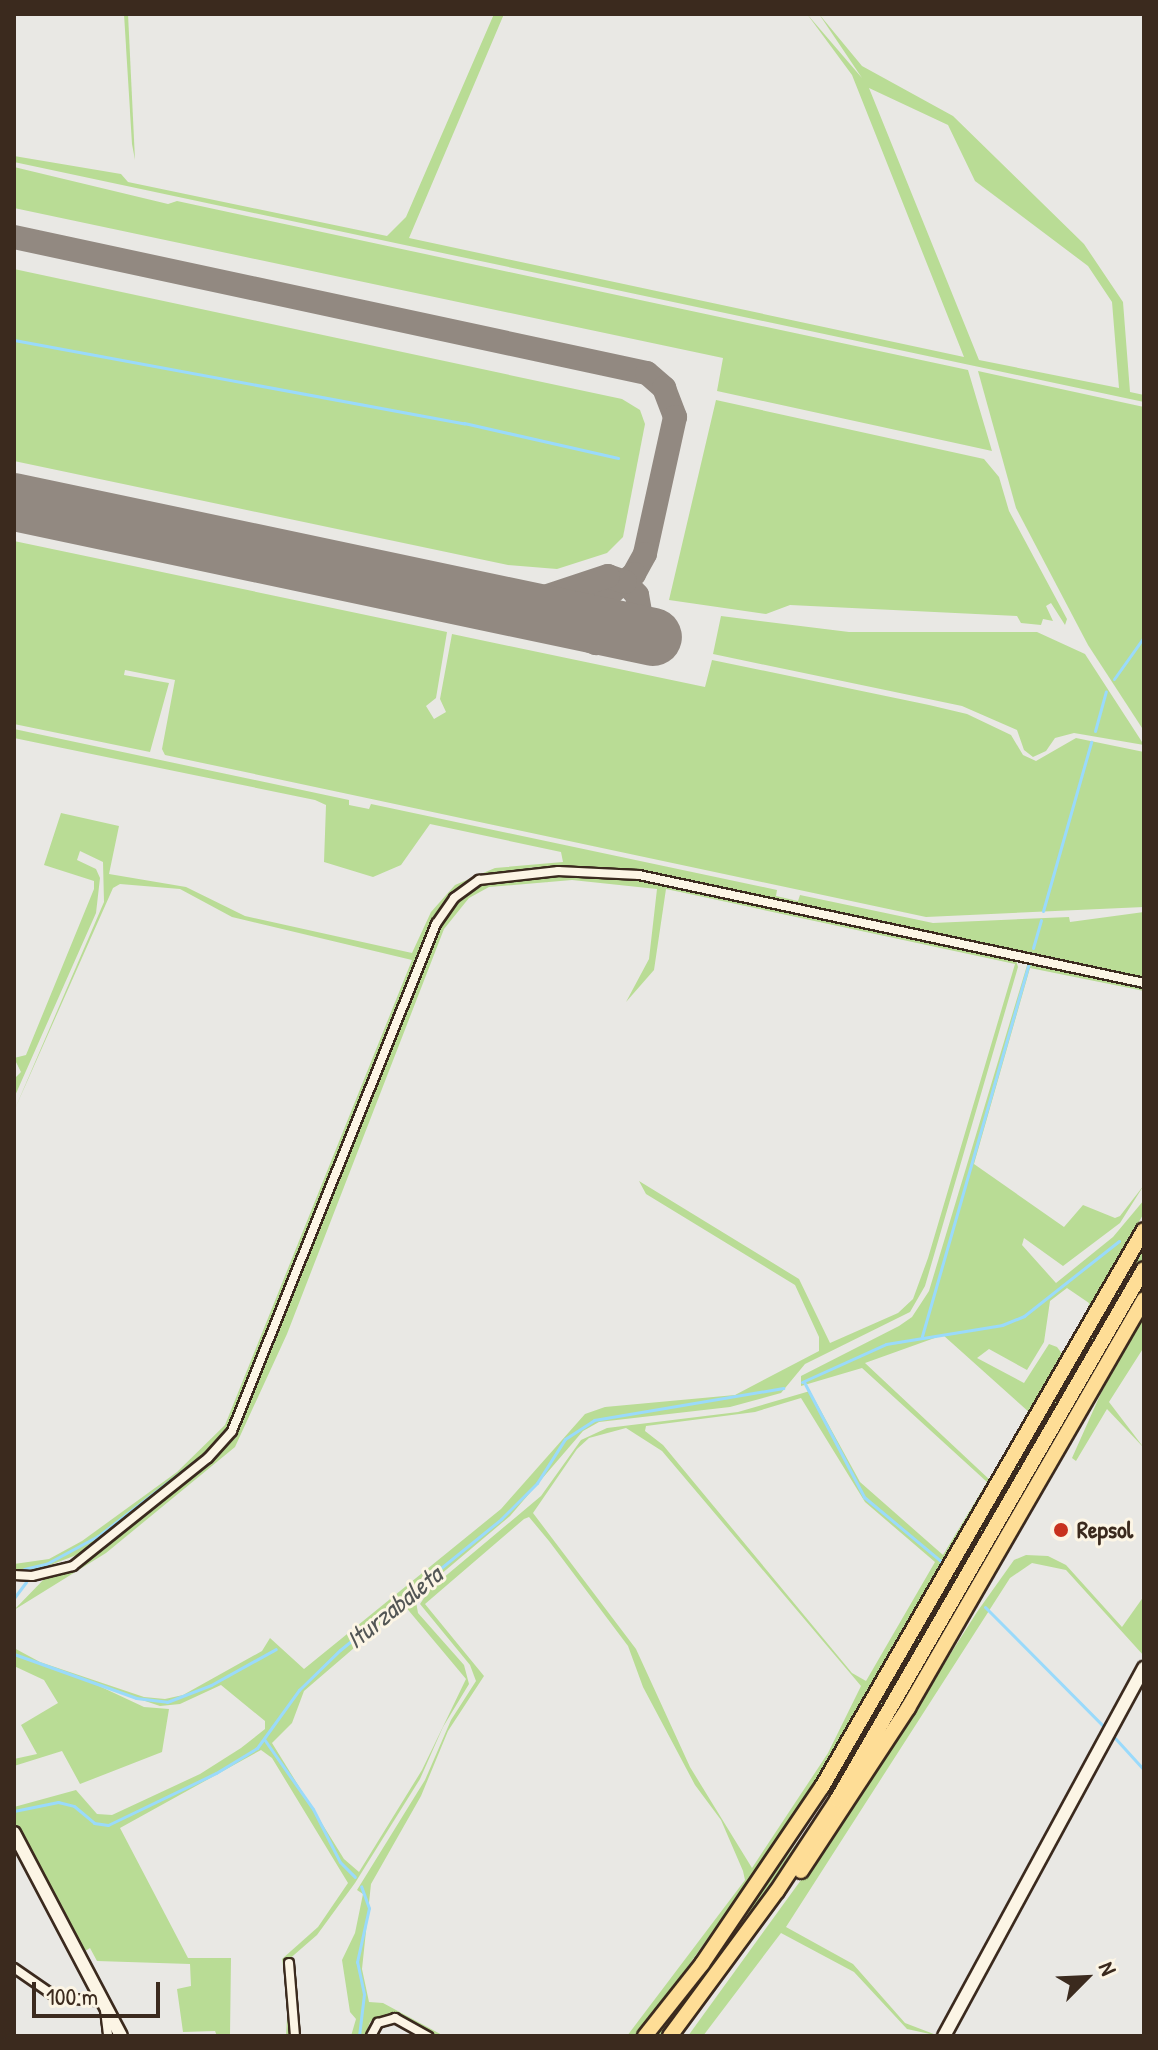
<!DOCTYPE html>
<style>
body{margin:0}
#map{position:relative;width:1158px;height:2050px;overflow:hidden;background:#e9e8e4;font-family:"Patrick Hand",sans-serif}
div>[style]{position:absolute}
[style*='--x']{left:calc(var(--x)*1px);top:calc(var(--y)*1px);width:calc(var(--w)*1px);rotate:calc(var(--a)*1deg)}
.green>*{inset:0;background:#b9dc95}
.stream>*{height:3px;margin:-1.5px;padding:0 1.5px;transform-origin:1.5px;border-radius:1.5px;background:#9adafb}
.taxiway>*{height:24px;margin:-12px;padding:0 12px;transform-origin:12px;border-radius:12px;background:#928981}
.runway>*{height:58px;margin:-29px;padding:0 29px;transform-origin:29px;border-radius:29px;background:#928981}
.roads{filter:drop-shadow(2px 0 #3b2a1e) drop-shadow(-2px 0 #3b2a1e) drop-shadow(0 2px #3b2a1e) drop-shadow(0 -2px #3b2a1e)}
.street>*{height:8px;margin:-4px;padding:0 4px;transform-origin:4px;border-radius:4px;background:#fcf5e5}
.secondary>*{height:12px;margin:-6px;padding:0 6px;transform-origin:6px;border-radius:6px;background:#fcf5e5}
.highway>*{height:14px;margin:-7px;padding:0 7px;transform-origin:7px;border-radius:7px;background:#fedd96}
.dots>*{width:22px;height:22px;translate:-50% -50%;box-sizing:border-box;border:4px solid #fcf5e5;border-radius:50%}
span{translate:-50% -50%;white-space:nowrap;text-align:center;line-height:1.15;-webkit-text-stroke:6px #fcf5e5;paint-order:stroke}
.poi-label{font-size:24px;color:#3b2a1e;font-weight:700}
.left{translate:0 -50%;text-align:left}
.water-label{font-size:26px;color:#535655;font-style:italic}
.frame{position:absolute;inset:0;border:16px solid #3b2a1e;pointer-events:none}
.north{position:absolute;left:1046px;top:1938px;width:80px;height:80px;-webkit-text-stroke:6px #fcf5e5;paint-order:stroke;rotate:66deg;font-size:22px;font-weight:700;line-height:32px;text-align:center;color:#3b2a1e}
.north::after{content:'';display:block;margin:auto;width:28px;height:36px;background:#3b2a1e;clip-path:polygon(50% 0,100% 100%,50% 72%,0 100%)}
.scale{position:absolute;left:32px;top:1982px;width:128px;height:36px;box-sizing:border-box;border:4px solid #3b2a1e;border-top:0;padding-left:10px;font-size:24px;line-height:28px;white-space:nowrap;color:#3b2a1e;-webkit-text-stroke:6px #fcf5e5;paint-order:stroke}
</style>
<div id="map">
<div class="green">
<i style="clip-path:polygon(124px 14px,128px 14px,135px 160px,132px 144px)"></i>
<i style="clip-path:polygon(evenodd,494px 14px,504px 14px,409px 238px,964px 357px,852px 75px,807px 14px,862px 78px,819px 14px,862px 66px,953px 116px,1084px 244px,1123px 302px,1130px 392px,1144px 395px,1144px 402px,14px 162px,14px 156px,121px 174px,128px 182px,387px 236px,406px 217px,494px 14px,869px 88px,948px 125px,975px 181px,1088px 266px,1112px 302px,1119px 388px,979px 360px,869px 88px)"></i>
<i style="clip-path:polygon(14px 167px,168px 204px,177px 201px,968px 370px,992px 451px,717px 391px,723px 358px,14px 208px)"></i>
<i style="clip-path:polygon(14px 269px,622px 399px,640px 410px,645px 424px,623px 537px,607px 553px,557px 569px,508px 565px,14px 461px)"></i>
<i style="clip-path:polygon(978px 371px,1144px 407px,1144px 731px,1088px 645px,1016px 508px)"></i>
<i style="clip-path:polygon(716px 400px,984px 459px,999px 477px,1009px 511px,1067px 619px,1065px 625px,1051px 603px,1046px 606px,1053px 621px,1043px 619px,1041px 625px,1021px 623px,1017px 616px,790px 605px,766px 614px,669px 600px)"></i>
<i style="clip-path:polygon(14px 541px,447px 632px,436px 698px,426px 706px,434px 719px,446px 712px,440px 699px,452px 634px,705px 687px,712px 660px,929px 705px,967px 714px,1011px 735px,1023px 755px,1036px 761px,1076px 738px,1144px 752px,1144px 907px,926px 917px,165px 755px,162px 749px,175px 680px,125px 670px,124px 675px,169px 683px,150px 752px,14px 724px)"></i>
<i style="clip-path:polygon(721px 616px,849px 632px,1037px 632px,1085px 654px,1144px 745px,1074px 733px,1055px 738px,1046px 751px,1033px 757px,1024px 750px,1017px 730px,962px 706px,713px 654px)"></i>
<i style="clip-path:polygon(14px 729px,349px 800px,349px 805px,369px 809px,371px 804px,777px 890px,776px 896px,798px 901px,800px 895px,933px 923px,1069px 917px,1070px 922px,1144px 912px,1144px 978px,631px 871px,535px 867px,480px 876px,464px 884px,433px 921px,236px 1420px,211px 1452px,79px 1554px,40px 1569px,14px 1570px,14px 1564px,49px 1559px,82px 1541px,177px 1472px,225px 1425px,412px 960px,232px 917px,180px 889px,120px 884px,113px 888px,14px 1111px,104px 902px,103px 862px,80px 851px,77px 860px,96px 869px,100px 878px,96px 913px,14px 1098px,14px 1079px,21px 1072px,14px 1058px,26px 1055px,94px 889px,94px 881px,44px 865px,61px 813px,119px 826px,109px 874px,186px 887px,245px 916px,412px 953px,431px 912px,455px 885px,495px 868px,563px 862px,561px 852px,430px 824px,401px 865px,373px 877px,324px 862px,326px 805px,315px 800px,14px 738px)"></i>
<i style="clip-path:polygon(evenodd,548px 875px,653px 882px,1016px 960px,1018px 967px,925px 1286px,910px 1312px,805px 1364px,781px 1393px,730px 1407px,599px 1422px,583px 1431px,510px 1516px,415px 1596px,418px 1613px,464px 1665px,469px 1684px,443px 1727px,420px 1779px,355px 1883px,317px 1935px,287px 1961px,293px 2036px,286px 2036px,288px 2003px,282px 1959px,318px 1927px,348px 1883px,272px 1758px,261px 1750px,120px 1828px,188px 1958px,231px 1958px,230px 2036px,217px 2036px,215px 2031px,183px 2032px,177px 1989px,191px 1986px,190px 1964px,97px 1961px,90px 1948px,82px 1953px,14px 1825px,14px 1807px,76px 1790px,97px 1814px,112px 1815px,200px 1774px,241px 1748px,265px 1729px,265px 1721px,221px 1685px,180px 1704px,160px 1706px,97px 1685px,144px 1707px,169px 1709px,162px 1752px,80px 1784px,62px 1751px,14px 1766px,14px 1759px,37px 1754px,21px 1725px,58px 1703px,44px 1680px,14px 1666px,14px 1648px,40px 1662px,144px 1697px,165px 1699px,183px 1695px,262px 1651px,270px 1638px,304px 1669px,501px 1509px,585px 1414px,605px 1407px,735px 1395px,819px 1351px,819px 1337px,795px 1285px,646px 1194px,639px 1181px,799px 1279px,830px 1343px,898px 1313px,913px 1299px,928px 1258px,1015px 964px,666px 889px,654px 970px,626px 1002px,649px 959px,657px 889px,572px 880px,489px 887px,469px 898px,444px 929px,287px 1334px,235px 1447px,106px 1553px,14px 1610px,48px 1575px,84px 1560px,209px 1465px,236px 1437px,443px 919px,460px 897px,486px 882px,548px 875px,404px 1605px,466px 1679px,422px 1770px,359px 1872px,344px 1859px,272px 1743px,292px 1723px,304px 1691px,404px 1605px)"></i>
<i style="clip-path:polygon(evenodd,1028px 962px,1144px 987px,1144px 991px,1030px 968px,974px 1164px,1064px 1227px,1083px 1205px,1115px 1218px,1120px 1216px,1144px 1185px,1120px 1223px,1063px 1266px,1024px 1238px,1022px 1245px,1056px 1283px,1113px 1237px,1144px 1200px,1144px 1213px,1088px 1310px,1089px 1303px,1067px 1288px,1050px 1301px,1044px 1342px,1027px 1370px,989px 1349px,977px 1358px,1024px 1383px,1049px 1344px,1057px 1347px,1063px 1355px,1030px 1413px,943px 1335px,865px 1363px,991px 1481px,795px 1815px,662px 2003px,636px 2036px,627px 2036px,745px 1880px,743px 1871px,721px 1820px,695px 1785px,643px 1687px,628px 1646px,549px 1541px,529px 1517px,524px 1519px,425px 1604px,484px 1676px,448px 1731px,421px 1796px,371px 1884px,362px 1969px,369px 2002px,383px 2003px,444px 2036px,431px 2036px,388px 2014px,370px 2022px,365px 2036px,351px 2036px,356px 2019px,350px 2012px,342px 1960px,355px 1933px,363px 1894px,357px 1890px,425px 1780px,451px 1720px,476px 1681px,470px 1665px,420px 1604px,430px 1589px,541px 1496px,581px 1440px,607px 1428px,738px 1412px,810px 1391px,860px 1482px,943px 1555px,987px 1482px,862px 1368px,801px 1386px,801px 1376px,899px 1326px,912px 1317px,929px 1291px,1028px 962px,801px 1398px,865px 1502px,935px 1562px,866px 1681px,852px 1673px,663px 1445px,645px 1431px,646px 1426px,755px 1412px,801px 1398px,1028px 962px,626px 1428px,662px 1451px,861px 1686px,828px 1753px,752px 1868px,690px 1767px,636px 1649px,533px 1513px,577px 1449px,589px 1438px,626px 1428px)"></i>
<i style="clip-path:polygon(1144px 1243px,1144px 1258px,841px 1780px,836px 1778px,854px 1745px)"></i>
<i style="clip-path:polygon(1144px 1315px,1144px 1347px,1109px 1402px,1144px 1448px,1107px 1409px,1076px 1461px,1072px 1458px,1101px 1393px)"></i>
<i style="clip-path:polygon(1026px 1555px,1048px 1556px,1066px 1565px,1122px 1627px,1144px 1596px,1144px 1656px,1066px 1570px,1032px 1563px,1010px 1578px,786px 1927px,853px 1964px,905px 2023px,939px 2036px,907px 2029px,854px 1972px,781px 1933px,703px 2036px,688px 2036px,851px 1811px,977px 1612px,1014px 1560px)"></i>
<i style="clip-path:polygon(802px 1836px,719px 1961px,662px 2036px,654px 2036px)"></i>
</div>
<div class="stream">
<i style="--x:14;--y:340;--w:458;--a:10.5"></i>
<i style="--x:464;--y:423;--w:158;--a:12.8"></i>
<i style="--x:1114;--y:679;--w:52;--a:-54.5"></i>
<i style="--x:1095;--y:731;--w:41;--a:-74.6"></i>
<i style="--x:1043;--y:911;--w:176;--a:-74.1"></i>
<i style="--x:1033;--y:948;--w:29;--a:-74"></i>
<i style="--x:290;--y:1277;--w:120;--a:-68.6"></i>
<i style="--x:922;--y:1336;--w:387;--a:-74"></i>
<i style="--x:802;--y:1382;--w:92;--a:-24.3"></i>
<i style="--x:886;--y:1344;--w:118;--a:-9.3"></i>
<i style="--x:1002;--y:1325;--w:24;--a:-22"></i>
<i style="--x:1024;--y:1316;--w:121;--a:-38.3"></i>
<i style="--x:804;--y:1382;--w:130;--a:62.4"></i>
<i style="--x:864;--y:1497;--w:102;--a:39.8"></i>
<i style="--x:221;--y:1438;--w:20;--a:-57"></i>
<i style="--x:24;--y:1569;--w:23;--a:-13"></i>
<i style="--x:46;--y:1564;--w:59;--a:-28.3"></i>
<i style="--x:98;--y:1536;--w:145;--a:-37.7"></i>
<i style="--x:14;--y:1598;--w:20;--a:-53"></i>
<i style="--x:985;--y:1607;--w:169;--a:45.2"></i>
<i style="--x:14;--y:1654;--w:130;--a:19.8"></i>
<i style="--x:136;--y:1698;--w:31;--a:7"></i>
<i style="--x:167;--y:1702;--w:47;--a:-21.1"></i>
<i style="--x:211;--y:1685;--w:74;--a:-29"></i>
<i style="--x:1115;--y:1738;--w:43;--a:47.8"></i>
<i style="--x:264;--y:1739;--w:85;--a:55"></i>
<i style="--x:313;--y:1809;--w:59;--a:63"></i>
<i style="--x:340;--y:1862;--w:21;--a:45"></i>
<i style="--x:14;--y:1811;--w:45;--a:-11.6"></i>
<i style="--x:58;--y:1802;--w:16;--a:14"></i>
<i style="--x:74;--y:1806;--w:26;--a:40"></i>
<i style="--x:94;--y:1823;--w:14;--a:8"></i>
<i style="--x:108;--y:1825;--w:120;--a:-25.7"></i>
<i style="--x:216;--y:1773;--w:48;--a:-31.4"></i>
<i style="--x:257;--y:1748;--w:72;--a:-54.1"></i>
<i style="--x:299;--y:1690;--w:57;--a:-44.3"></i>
<i style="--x:340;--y:1650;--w:208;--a:-39.1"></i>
<i style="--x:501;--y:1519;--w:51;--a:-45"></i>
<i style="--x:537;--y:1483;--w:52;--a:-57.5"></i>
<i style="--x:565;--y:1439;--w:35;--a:-33"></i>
<i style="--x:594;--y:1420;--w:192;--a:-9.6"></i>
<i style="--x:359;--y:2036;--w:42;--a:-83.2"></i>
<i style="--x:364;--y:1994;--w:33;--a:-102"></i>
<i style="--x:357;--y:1962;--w:55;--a:-77.5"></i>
<i style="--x:369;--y:1908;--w:23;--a:-110"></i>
</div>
<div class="taxiway">
<i style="--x:14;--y:237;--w:647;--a:12.13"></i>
<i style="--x:647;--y:373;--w:23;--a:41"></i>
<i style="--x:664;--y:388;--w:31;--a:69"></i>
<i style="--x:675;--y:417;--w:140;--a:102.4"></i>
<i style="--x:645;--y:554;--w:23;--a:119"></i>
<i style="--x:634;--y:574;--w:28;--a:141"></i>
<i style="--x:612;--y:592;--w:47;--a:157.3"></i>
<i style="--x:569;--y:610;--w:25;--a:171"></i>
<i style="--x:484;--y:601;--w:120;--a:20.6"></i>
<i style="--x:596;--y:643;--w:33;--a:0"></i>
<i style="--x:629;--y:643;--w:24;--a:-57"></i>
<i style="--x:642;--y:623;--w:28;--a:-100"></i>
<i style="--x:637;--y:595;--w:18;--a:-133"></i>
<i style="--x:625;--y:582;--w:18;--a:-161"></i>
<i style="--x:608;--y:576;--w:99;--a:161.7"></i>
</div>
<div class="runway">
<i style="--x:14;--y:502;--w:653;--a:11.93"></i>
</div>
<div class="roads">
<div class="street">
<i style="--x:14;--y:1575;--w:18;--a:3"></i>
<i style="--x:32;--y:1576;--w:42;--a:-13.7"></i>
<i style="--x:73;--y:1566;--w:173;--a:-38.7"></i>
<i style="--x:208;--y:1458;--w:36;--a:-48"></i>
<i style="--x:232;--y:1431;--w:547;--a:-68.08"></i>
<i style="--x:436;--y:924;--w:32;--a:-55"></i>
<i style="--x:454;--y:898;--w:31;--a:-36"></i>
<i style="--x:479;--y:880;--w:80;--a:-6.5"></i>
<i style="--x:558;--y:871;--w:81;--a:2.8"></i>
<i style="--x:639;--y:875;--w:516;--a:12.07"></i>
<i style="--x:289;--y:1963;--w:73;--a:85.3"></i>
<i style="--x:14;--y:1968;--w:51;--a:34.6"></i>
<i style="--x:56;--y:1997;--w:48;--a:5.9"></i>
<i style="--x:104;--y:2002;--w:34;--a:83"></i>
<i style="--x:371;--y:2036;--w:15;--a:-62"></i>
<i style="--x:378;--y:2023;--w:18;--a:-16"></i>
<i style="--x:395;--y:2018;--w:38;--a:29"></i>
</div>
<div class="secondary">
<i style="--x:14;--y:1833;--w:229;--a:62.2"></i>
<i style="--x:944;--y:2036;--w:419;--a:-61.5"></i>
</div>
<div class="highway">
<i style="--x:801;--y:1871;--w:195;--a:-56.7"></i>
<i style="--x:908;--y:1708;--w:472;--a:-60"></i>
<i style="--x:645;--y:2036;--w:92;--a:-51.6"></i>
<i style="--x:702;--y:1964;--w:214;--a:-55.9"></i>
<i style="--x:822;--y:1787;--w:643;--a:-59.97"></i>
<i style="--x:670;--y:2036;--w:180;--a:-53.6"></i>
<i style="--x:777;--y:1891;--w:109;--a:-56.6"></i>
<i style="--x:837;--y:1800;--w:613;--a:-59.97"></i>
</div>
</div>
<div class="dots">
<i style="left:1061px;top:1530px;background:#c8321e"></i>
</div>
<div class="poi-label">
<span class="left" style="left:1077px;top:1530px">Repsol</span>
</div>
<div class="water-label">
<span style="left:394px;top:1607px;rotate:-39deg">Iturzabaleta</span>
</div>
<div class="frame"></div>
<div class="north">N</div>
<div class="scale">100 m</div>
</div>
